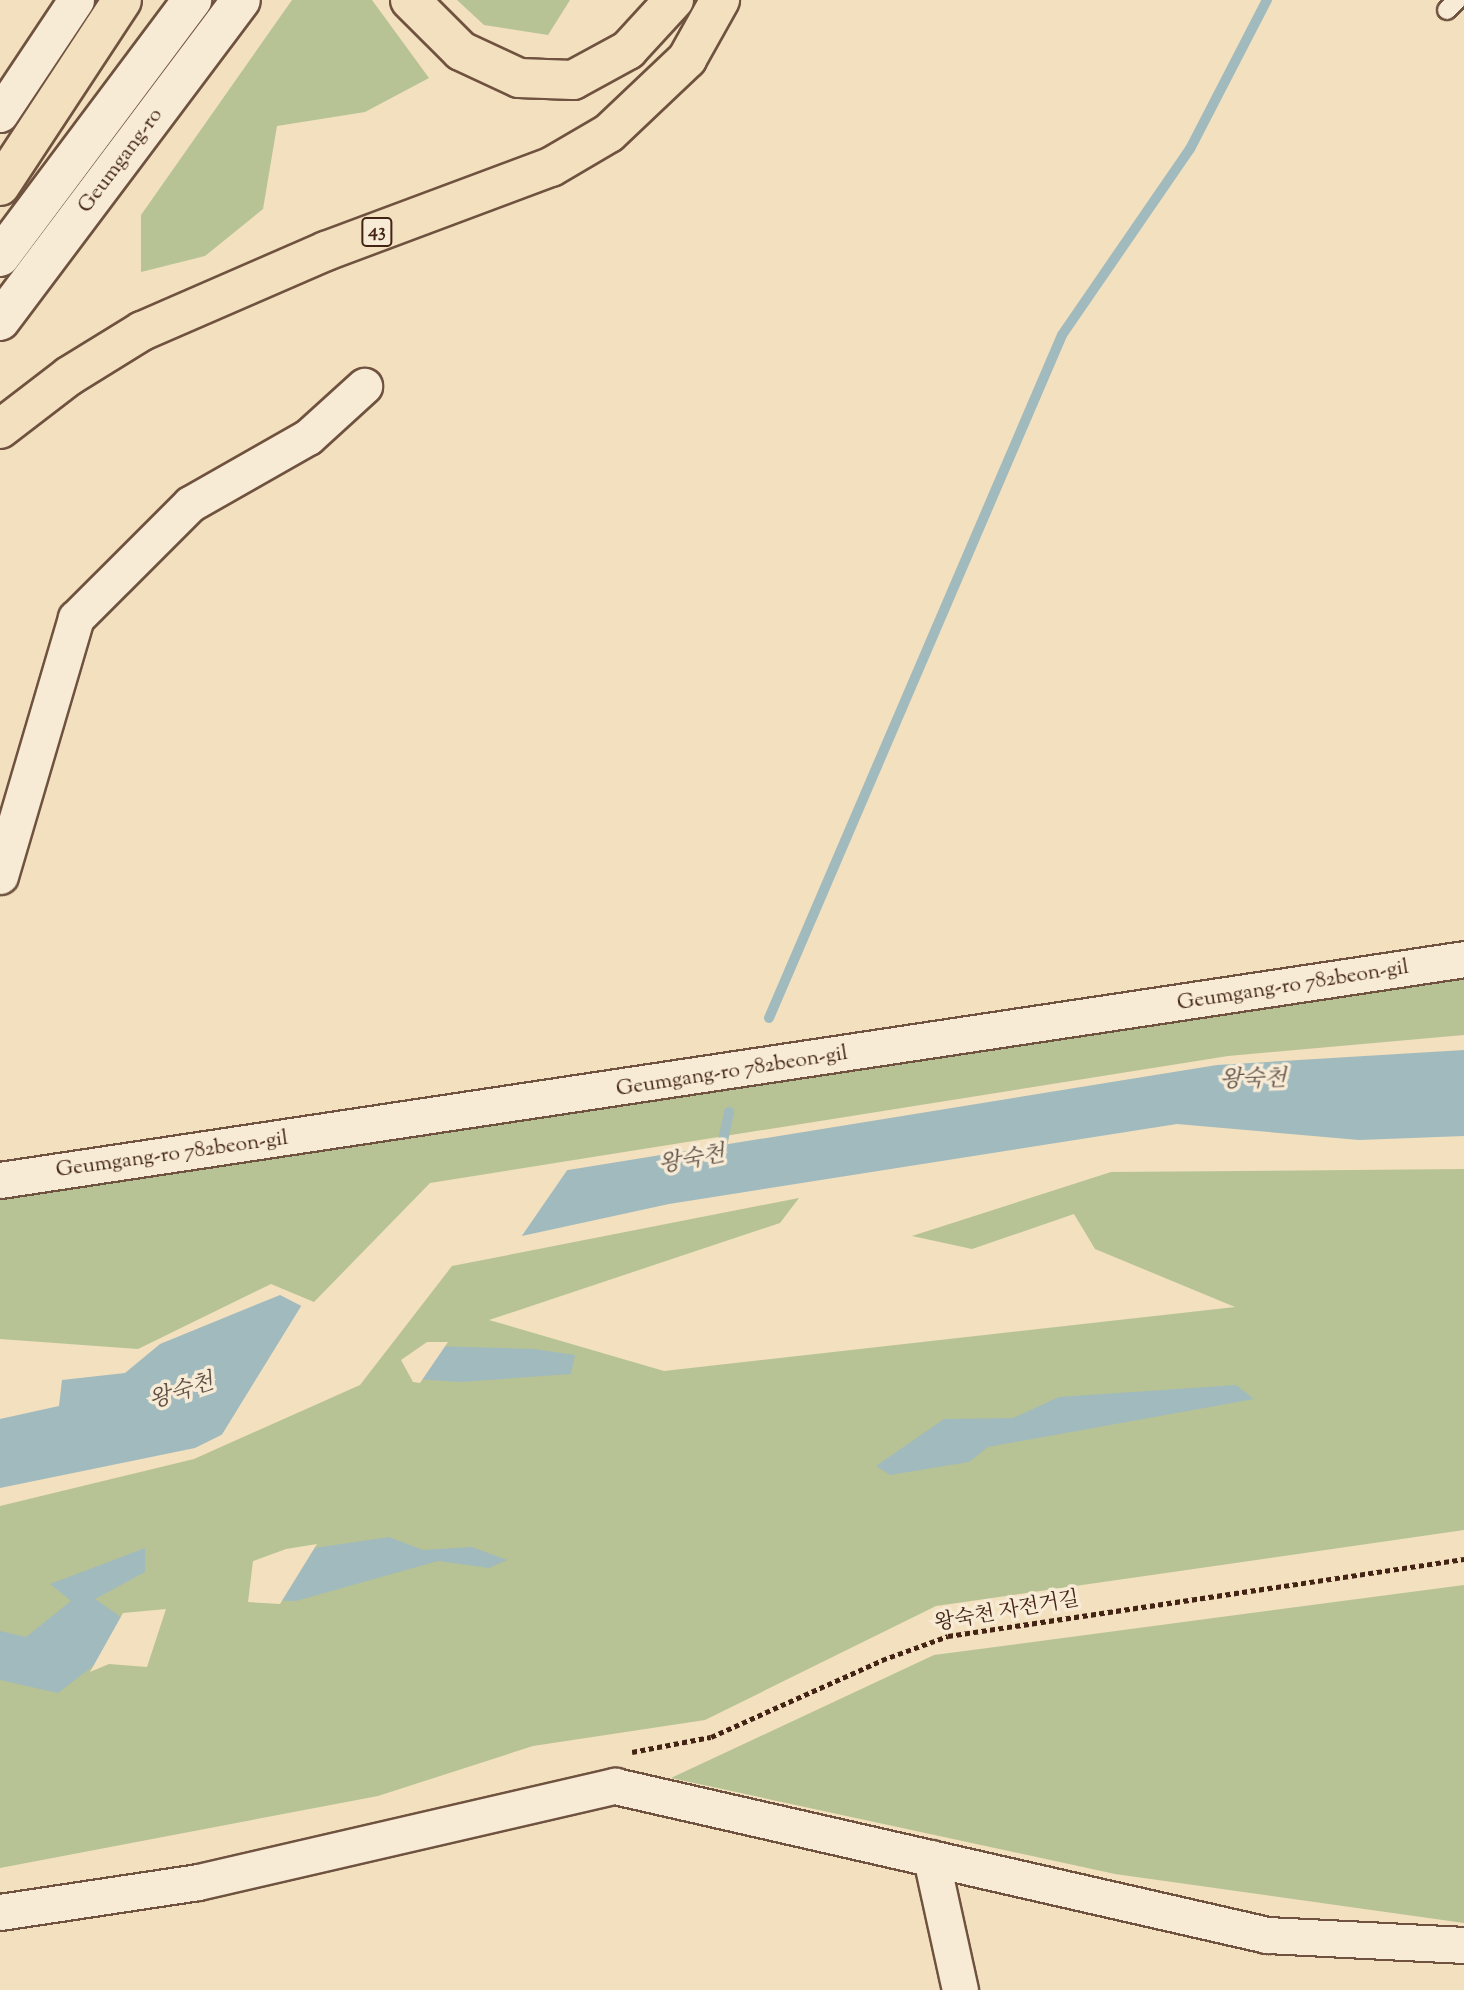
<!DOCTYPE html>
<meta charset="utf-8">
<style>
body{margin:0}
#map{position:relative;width:1464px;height:1990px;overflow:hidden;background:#f2e0bf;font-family:"Sorts Mill Goudy","Noto Serif KR",serif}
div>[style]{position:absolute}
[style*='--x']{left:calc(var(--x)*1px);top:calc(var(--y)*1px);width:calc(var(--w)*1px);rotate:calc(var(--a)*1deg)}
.green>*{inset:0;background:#b7c394}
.water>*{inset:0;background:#a1babe}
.pier>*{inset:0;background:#f2e0bf}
.stream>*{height:10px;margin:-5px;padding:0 5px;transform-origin:5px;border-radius:5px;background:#a1babe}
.path>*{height:4.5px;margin-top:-2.25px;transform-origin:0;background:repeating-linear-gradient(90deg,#432314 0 5px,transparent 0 8.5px)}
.roads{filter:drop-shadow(2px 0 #6f523f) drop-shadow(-2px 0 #6f523f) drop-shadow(0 2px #6f523f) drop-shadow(0 -2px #6f523f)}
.service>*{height:18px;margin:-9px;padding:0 9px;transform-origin:9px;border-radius:9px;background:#f7ebd5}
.minor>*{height:35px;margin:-17.5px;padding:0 17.5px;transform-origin:17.5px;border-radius:17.5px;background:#f7ebd5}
.tertiary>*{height:38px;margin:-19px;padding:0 19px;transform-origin:19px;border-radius:19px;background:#f7ebd5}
.primary>*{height:38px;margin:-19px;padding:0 19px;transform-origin:19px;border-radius:19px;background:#f2e0bf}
span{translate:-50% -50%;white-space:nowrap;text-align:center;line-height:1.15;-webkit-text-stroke:7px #f7ebd5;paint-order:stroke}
.shield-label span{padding:2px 5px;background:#f7ebd5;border:2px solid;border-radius:5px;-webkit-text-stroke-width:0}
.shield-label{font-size:19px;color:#432314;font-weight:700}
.street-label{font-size:21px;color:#432314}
.water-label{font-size:23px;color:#5f5047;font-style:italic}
</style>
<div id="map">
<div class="green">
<i style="clip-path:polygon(292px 0,372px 0,429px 78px,365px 112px,277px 126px,263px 209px,205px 256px,141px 272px,141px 215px)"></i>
<i style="clip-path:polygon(457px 0,570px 0,548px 35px,484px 25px)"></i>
<i style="clip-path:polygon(1464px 964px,1464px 1035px,1228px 1056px,430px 1183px,314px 1302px,271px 1284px,138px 1349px,0 1339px,0 1194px)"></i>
<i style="clip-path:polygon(1464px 1169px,1464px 1530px,936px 1606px,705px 1720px,533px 1746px,378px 1796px,0 1868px,0 1506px,194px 1459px,360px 1385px,452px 1266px,799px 1198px,780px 1223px,489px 1320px,664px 1371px,1235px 1307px,1095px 1249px,1074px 1214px,972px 1249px,912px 1236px,1111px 1172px)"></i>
<i style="clip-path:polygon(1464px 1585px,1464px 1923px,1115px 1874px,671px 1778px,934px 1655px)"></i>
</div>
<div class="water">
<i style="clip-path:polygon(1464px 1050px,1464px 1136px,1359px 1140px,1177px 1124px,669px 1204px,439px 1254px,348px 1372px,195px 1448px,0 1488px,0 1419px,59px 1406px,62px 1380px,125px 1373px,160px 1344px,280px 1295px,317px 1314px,426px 1193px,1217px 1065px)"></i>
<i style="clip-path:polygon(428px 1346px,534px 1349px,575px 1355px,571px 1374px,461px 1382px,414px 1379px)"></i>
<i style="clip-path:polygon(1236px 1385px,1254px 1399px,988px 1447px,969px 1462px,890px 1475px,876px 1466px,944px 1419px,1013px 1418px,1059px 1397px)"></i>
<i style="clip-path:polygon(389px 1537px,423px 1550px,472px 1547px,507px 1560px,489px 1568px,438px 1561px,296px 1601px,251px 1600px,287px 1552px)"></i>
<i style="clip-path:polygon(145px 1548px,145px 1572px,95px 1599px,121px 1617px,163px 1612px,58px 1693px,0 1680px,0 1631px,26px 1637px,71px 1601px,50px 1584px)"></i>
</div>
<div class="pier">
<i style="clip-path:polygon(570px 1166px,519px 1240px,441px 1257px,350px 1374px,218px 1441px,303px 1303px,316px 1309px,424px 1190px)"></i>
<i style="clip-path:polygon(427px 1342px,448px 1342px,420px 1383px,413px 1382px,401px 1360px)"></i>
<i style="clip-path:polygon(317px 1544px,280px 1604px,248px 1602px,253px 1561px,286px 1549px)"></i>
<i style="clip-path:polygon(166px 1609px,147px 1667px,109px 1664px,90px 1672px,123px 1613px)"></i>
</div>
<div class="stream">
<i style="--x:769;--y:1018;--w:743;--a:-66.78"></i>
<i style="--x:1062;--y:335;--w:226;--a:-55.5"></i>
<i style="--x:1190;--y:149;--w:168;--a:-62.7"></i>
<i style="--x:720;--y:1156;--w:45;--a:-78.4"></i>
</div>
<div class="path">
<i style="--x:632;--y:1752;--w:80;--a:-10.8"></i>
<i style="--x:711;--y:1737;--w:188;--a:-24.2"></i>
<i style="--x:882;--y:1660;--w:70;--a:-20"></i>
<i style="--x:948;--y:1636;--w:522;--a:-8.49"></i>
</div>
<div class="roads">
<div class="service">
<i style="--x:1447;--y:10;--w:14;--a:-45"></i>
</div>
<div class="minor">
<i style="--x:0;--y:114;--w:137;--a:-56.3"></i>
<i style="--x:0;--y:876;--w:269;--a:-73.6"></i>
<i style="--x:76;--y:618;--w:161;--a:-45"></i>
<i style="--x:190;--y:504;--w:136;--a:-29.6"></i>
<i style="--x:308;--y:437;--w:76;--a:-42.3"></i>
<i style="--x:0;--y:1180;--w:1481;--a:-8.58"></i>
<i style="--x:931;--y:1858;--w:135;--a:77.6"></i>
<i style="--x:0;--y:1912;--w:200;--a:-8.6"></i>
<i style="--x:198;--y:1882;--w:428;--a:-13"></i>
<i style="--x:615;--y:1786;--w:669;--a:12.87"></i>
<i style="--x:1267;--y:1935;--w:197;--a:2.9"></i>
</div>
<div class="tertiary">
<i style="--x:0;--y:257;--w:321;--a:-53.2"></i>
<i style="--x:0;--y:321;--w:401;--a:-53.1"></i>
</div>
<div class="primary">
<i style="--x:410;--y:0;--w:72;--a:45"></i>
<i style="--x:461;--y:51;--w:64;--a:25"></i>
<i style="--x:519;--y:78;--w:54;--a:2.1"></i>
<i style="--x:573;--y:80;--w:63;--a:-28.6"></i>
<i style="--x:628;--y:50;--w:68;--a:-47.4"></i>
<i style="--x:0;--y:186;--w:222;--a:-56.7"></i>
<i style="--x:0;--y:429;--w:87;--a:-37.5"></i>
<i style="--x:69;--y:376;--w:86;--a:-31.7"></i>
<i style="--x:142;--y:331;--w:201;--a:-23.5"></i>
<i style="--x:326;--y:251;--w:240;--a:-20.5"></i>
<i style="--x:551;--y:167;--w:67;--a:-30.4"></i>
<i style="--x:609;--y:133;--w:108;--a:-43.5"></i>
<i style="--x:687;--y:59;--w:68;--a:-60.8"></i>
</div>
</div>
<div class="shield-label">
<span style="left:377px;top:232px">43</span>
</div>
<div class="street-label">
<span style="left:121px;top:161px;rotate:-53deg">Geumgang-ro</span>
<span style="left:1293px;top:986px;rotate:-9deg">Geumgang-ro 782beon-gil</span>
<span style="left:732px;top:1072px;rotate:-9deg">Geumgang-ro 782beon-gil</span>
<span style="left:172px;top:1155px;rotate:-8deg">Geumgang-ro 782beon-gil</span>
<span style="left:1007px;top:1612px;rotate:-10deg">왕숙천 자전거길</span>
</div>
<div class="water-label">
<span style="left:1253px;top:1081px;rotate:-1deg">왕숙천</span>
<span style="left:692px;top:1161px;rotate:-10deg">왕숙천</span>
<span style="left:182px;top:1393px;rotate:-18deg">왕숙천</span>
</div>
</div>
